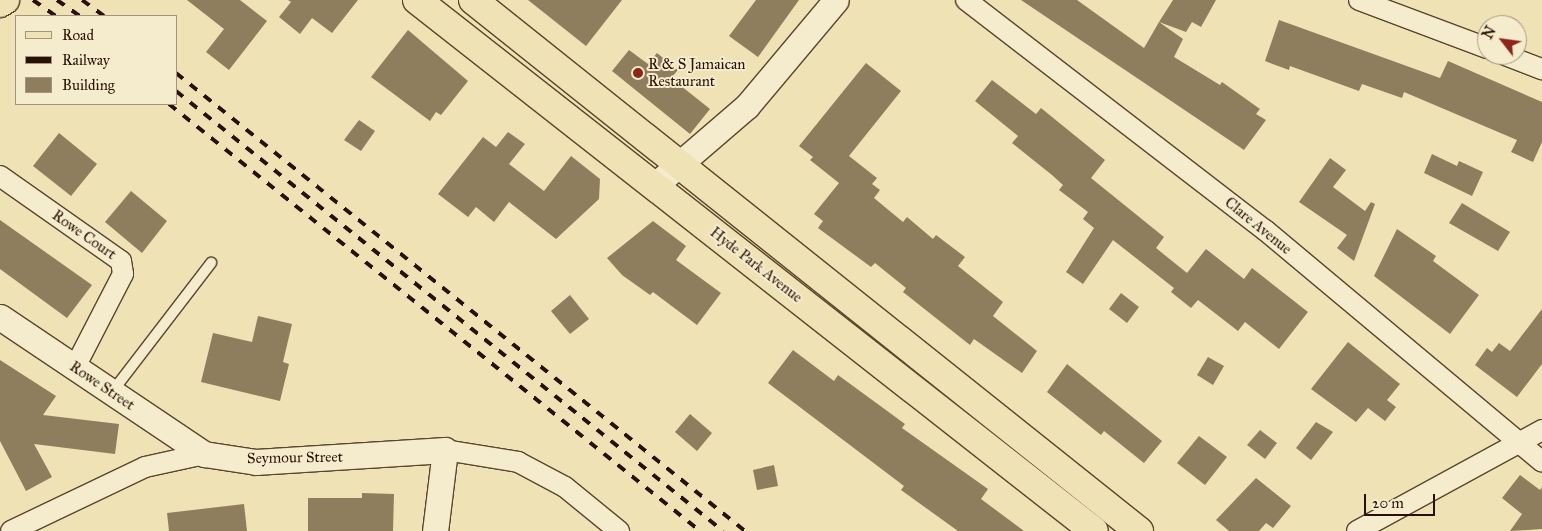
<!DOCTYPE html>
<style>
body{margin:0}
#map{position:relative;width:1542px;height:531px;overflow:hidden;background:#efe2b4;font-family:"IM FELL Great Primer",serif}
div>[style]{position:absolute}
[style*='--x']{left:calc(var(--x)*1px);top:calc(var(--y)*1px);width:calc(var(--w)*1px);rotate:calc(var(--a)*1deg)}
.building>*{inset:0;background:#8f7e5e}
.roads{filter:drop-shadow(1px 0 #5a452d) drop-shadow(-1px 0 #5a452d) drop-shadow(0 1px #5a452d) drop-shadow(0 -1px #5a452d)}
.service>*{height:10px;margin:-5px;padding:0 5px;transform-origin:5px;border-radius:5px;background:#f5ecce}
.minor>*{height:20px;margin:-10px;padding:0 10px;transform-origin:10px;border-radius:10px;background:#f5ecce}
.tertiary>*{height:25px;margin:-12.5px;padding:0 12.5px;transform-origin:12.5px;border-radius:12.5px;background:#f5ecce}
.primary>*{height:28px;margin:-14px;padding:0 14px;transform-origin:14px;border-radius:14px;background:#efe2b4}
.rail>*{height:4px;margin-top:-2px;transform-origin:0;background:repeating-linear-gradient(90deg,#281100 0 9px,transparent 0 18px)}
.dots>*{width:14px;height:14px;translate:-50% -50%;box-sizing:border-box;border:2px solid #f5ecce;border-radius:50%}
span{translate:-50% -50%;white-space:nowrap;text-align:center;line-height:1.15;-webkit-text-stroke:4px #f5ecce;paint-order:stroke}
.poi-label{font-size:15px;color:#281100}
.left{translate:0 -50%;text-align:left}
.street-label{font-size:15px;color:#281100}
.legend{position:absolute;left:15px;top:15px;width:162px;height:90px;box-sizing:border-box;background:#f5ecce;border:1px solid #a3947c;margin:0;padding:6px 9px;list-style:none;font-size:15px;color:#281100}
.legend li{display:flex;align-items:center;gap:10px;height:25px}
.legend b{width:25px;border:1px solid #a3947c}
.north{position:absolute;left:1477px;top:15px;width:50px;height:50px;box-sizing:border-box;background:#f5ecce;border:1px solid #a3947c;border-radius:50%;rotate:300deg;font-size:14px;font-weight:700;line-height:20px;text-align:center;color:#281100}
.north::after{content:'';display:block;margin:auto;width:18px;height:22px;background:#8f2418;clip-path:polygon(50% 0,100% 100%,50% 72%,0 100%)}
.scale{position:absolute;left:1364px;top:494px;width:71px;height:22px;box-sizing:border-box;border:2px solid #281100;border-top:0;padding-left:6px;font-size:15px;line-height:18px;white-space:nowrap;color:#281100;-webkit-text-stroke:4px #f5ecce;paint-order:stroke}
</style>
<div id="map">
<div class="building">
<i style="clip-path:polygon(187px 0,240px 0,267px 21px,229px 70px,206px 52px,224px 29px)"></i>
<i style="clip-path:polygon(288px 0,358px 0,332px 33px,312px 18px,300px 34px,279px 17px,291px 2px)"></i>
<i style="clip-path:polygon(528px 0,622px 0,586px 46px)"></i>
<i style="clip-path:polygon(756px 0,799px 0,758px 57px,729px 36px)"></i>
<i style="clip-path:polygon(1021px 0,1077px 0,1144px 48px,1159px 22px,1183px 39px,1174px 57px,1220px 85px,1222px 82px,1260px 109px,1256px 114px,1266px 120px,1244px 150px)"></i>
<i style="clip-path:polygon(1173px 0,1216px 0,1201px 27px,1192px 22px,1186px 32px,1159px 22px)"></i>
<i style="clip-path:polygon(1279px 20px,1440px 78px,1448px 61px,1542px 102px,1542px 142px,1533px 162px,1511px 152px,1517px 140px,1404px 92px,1402px 98px,1362px 84px,1359px 91px,1290px 66px,1289px 70px,1265px 61px)"></i>
<i style="clip-path:polygon(408px 30px,468px 81px,441px 115px,436px 112px,430px 121px,371px 77px)"></i>
<i style="clip-path:polygon(629px 50px,648px 64px,657px 53px,678px 70px,671px 78px,710px 109px,690px 134px,612px 71px)"></i>
<i style="clip-path:polygon(866px 63px,901px 91px,849px 156px,877px 178px,872px 184px,880px 190px,874px 198px,903px 222px,907px 217px,933px 239px,936px 235px,965px 257px,958px 266px,1003px 302px,993px 316px,1037px 351px,1022px 373px,974px 339px,970px 345px,903px 292px,906px 288px,875px 263px,871px 267px,818px 228px,823px 221px,814px 214px,839px 183px,810px 160px,813px 157px,799px 146px)"></i>
<i style="clip-path:polygon(992px 80px,1036px 114px,1041px 108px,1105px 160px,1091px 178px,1164px 237px,1156px 248px,1187px 273px,1206px 249px,1244px 279px,1252px 268px,1308px 312px,1279px 349px,1245px 322px,1238px 331px,1198px 300px,1191px 308px,1171px 292px,1174px 288px,1113px 240px,1083px 284px,1066px 272px,1094px 228px,1083px 219px,1088px 212px,1059px 190px,1063px 185px,1052px 175px,1012px 143px,1018px 136px,975px 101px)"></i>
<i style="clip-path:polygon(359px 120px,375px 131px,361px 151px,344px 140px)"></i>
<i style="clip-path:polygon(508px 132px,525px 144px,509px 164px,544px 191px,571px 156px,600px 179px,599px 199px,556px 239px,509px 202px,494px 222px,476px 207px,468px 217px,438px 194px,483px 137px,496px 147px)"></i>
<i style="clip-path:polygon(59px 133px,97px 164px,71px 196px,33px 166px)"></i>
<i style="clip-path:polygon(1432px 154px,1457px 166px,1459px 161px,1483px 172px,1472px 196px,1424px 173px)"></i>
<i style="clip-path:polygon(1330px 158px,1346px 170px,1333px 187px,1365px 211px,1371px 202px,1375px 204px,1354px 261px,1337px 248px,1347px 235px,1299px 202px)"></i>
<i style="clip-path:polygon(131px 191px,167px 221px,142px 253px,105px 222px)"></i>
<i style="clip-path:polygon(1462px 203px,1510px 232px,1498px 251px,1449px 223px)"></i>
<i style="clip-path:polygon(0 220px,92px 285px,67px 318px,0 269px)"></i>
<i style="clip-path:polygon(653px 221px,686px 246px,676px 260px,721px 293px,697px 325px,653px 292px,650px 295px,622px 275px,607px 258px)"></i>
<i style="clip-path:polygon(1397px 229px,1436px 256px,1433px 261px,1479px 295px,1450px 334px,1374px 276px)"></i>
<i style="clip-path:polygon(1121px 293px,1139px 307px,1127px 323px,1109px 309px)"></i>
<i style="clip-path:polygon(570px 295px,589px 319px,570px 334px,551px 311px)"></i>
<i style="clip-path:polygon(1542px 309px,1542px 364px,1517px 397px,1475px 365px,1487px 348px,1492px 352px,1499px 343px,1510px 351px)"></i>
<i style="clip-path:polygon(258px 316px,292px 324px,283px 362px,289px 364px,280px 401px,201px 382px,213px 333px,252px 342px)"></i>
<i style="clip-path:polygon(1348px 342px,1400px 384px,1387px 400px,1396px 407px,1385px 421px,1368px 408px,1356px 422px,1311px 389px)"></i>
<i style="clip-path:polygon(793px 350px,834px 381px,838px 375px,905px 424px,902px 428px,988px 489px,981px 499px,1024px 531px,958px 531px,901px 490px,904px 486px,768px 383px)"></i>
<i style="clip-path:polygon(1208px 357px,1224px 366px,1213px 385px,1197px 375px)"></i>
<i style="clip-path:polygon(0 360px,56px 396px,43px 415px,119px 424px,115px 454px,34px 444px,52px 477px,26px 491px,0 441px)"></i>
<i style="clip-path:polygon(1067px 364px,1162px 441px,1144px 463px,1104px 431px,1101px 435px,1047px 392px)"></i>
<i style="clip-path:polygon(690px 414px,712px 433px,697px 451px,675px 432px)"></i>
<i style="clip-path:polygon(1316px 422px,1333px 432px,1311px 460px,1296px 448px)"></i>
<i style="clip-path:polygon(1260px 430px,1277px 443px,1265px 459px,1247px 445px)"></i>
<i style="clip-path:polygon(1199px 436px,1227px 457px,1205px 485px,1177px 463px)"></i>
<i style="clip-path:polygon(774px 465px,778px 486px,757px 490px,753px 470px)"></i>
<i style="clip-path:polygon(1520px 475px,1540px 490px,1542px 487px,1542px 529px,1510px 531px,1522px 514px,1502px 498px)"></i>
<i style="clip-path:polygon(1256px 478px,1291px 506px,1273px 528px,1266px 523px,1259px 531px,1229px 531px,1216px 520px)"></i>
<i style="clip-path:polygon(362px 493px,394px 494px,393px 531px,308px 531px,308px 498px,362px 498px)"></i>
<i style="clip-path:polygon(244px 504px,247px 531px,169px 531px,167px 513px)"></i>
</div>
<div class="roads">
<div class="service">
<i style="--x:112;--y:392;--w:163;--a:-52.5"></i>
</div>
<div class="minor">
<i style="--x:966;--y:0;--w:377;--a:37.6"></i>
<i style="--x:1265;--y:230;--w:361;--a:39.9"></i>
<i style="--x:1359;--y:0;--w:137;--a:20.6"></i>
<i style="--x:1505;--y:55;--w:40;--a:21"></i>
<i style="--x:0;--y:176;--w:148;--a:35.1"></i>
<i style="--x:121;--y:261;--w:13;--a:81"></i>
<i style="--x:123;--y:274;--w:105;--a:117.3"></i>
<i style="--x:445;--y:450;--w:74;--a:9.3"></i>
<i style="--x:518;--y:462;--w:53;--a:28"></i>
<i style="--x:565;--y:487;--w:70;--a:39.2"></i>
<i style="--x:11;--y:531;--w:148;--a:-25.5"></i>
<i style="--x:145;--y:467;--w:60;--a:-12.4"></i>
<i style="--x:1357;--y:531;--w:211;--a:-28.6"></i>
</div>
<div class="tertiary">
<i style="--x:655;--y:185;--w:121;--a:-40.7"></i>
<i style="--x:747;--y:106;--w:138;--a:-50"></i>
<i style="--x:0;--y:317;--w:246;--a:33.9"></i>
<i style="--x:204;--y:454;--w:53;--a:8.7"></i>
<i style="--x:256;--y:462;--w:189;--a:-3.6"></i>
<i style="--x:445;--y:450;--w:82;--a:97"></i>
</div>
<div class="primary">
<i style="--x:417;--y:0;--w:860;--a:38.11"></i>
<i style="--x:473;--y:0;--w:852;--a:38.57"></i>
<i style="--x:0;--y:3;--w:6;--a:-31"></i>
</div>
</div>
<div class="rail">
<i style="--x:33;--y:0;--w:28;--a:35"></i>
<i style="--x:57;--y:0;--w:28;--a:35"></i>
<i style="--x:82;--y:0;--w:27;--a:36"></i>
<i style="--x:176;--y:73;--w:730;--a:38.83"></i>
<i style="--x:176;--y:91;--w:702;--a:38.81"></i>
<i style="--x:169;--y:104;--w:681;--a:38.8"></i>
</div>
<div class="dots">
<i style="left:638px;top:73px;background:#8f2418"></i>
</div>
<div class="poi-label">
<span class="left" style="left:648px;top:73px">R &amp; S Jamaican<br>Restaurant</span>
</div>
<div class="street-label">
<span style="left:1258px;top:226px;rotate:39deg">Clare Avenue</span>
<span style="left:84px;top:235px;rotate:35deg">Rowe Court</span>
<span style="left:756px;top:265px;rotate:38deg">Hyde Park Avenue</span>
<span style="left:102px;top:386px;rotate:34deg">Rowe Street</span>
<span style="left:295px;top:458px;rotate:-1deg">Seymour Street</span>
</div>
<ul class="legend">
<li><b style="height:6px;background:#efe2b4"></b>Road</li>
<li><b style="height:6px;background:#281100"></b>Railway</li>
<li><b style="height:14px;background:#8f7e5e"></b>Building</li>
</ul>
<div class="north">N</div>
<div class="scale">20 m</div>
</div>
